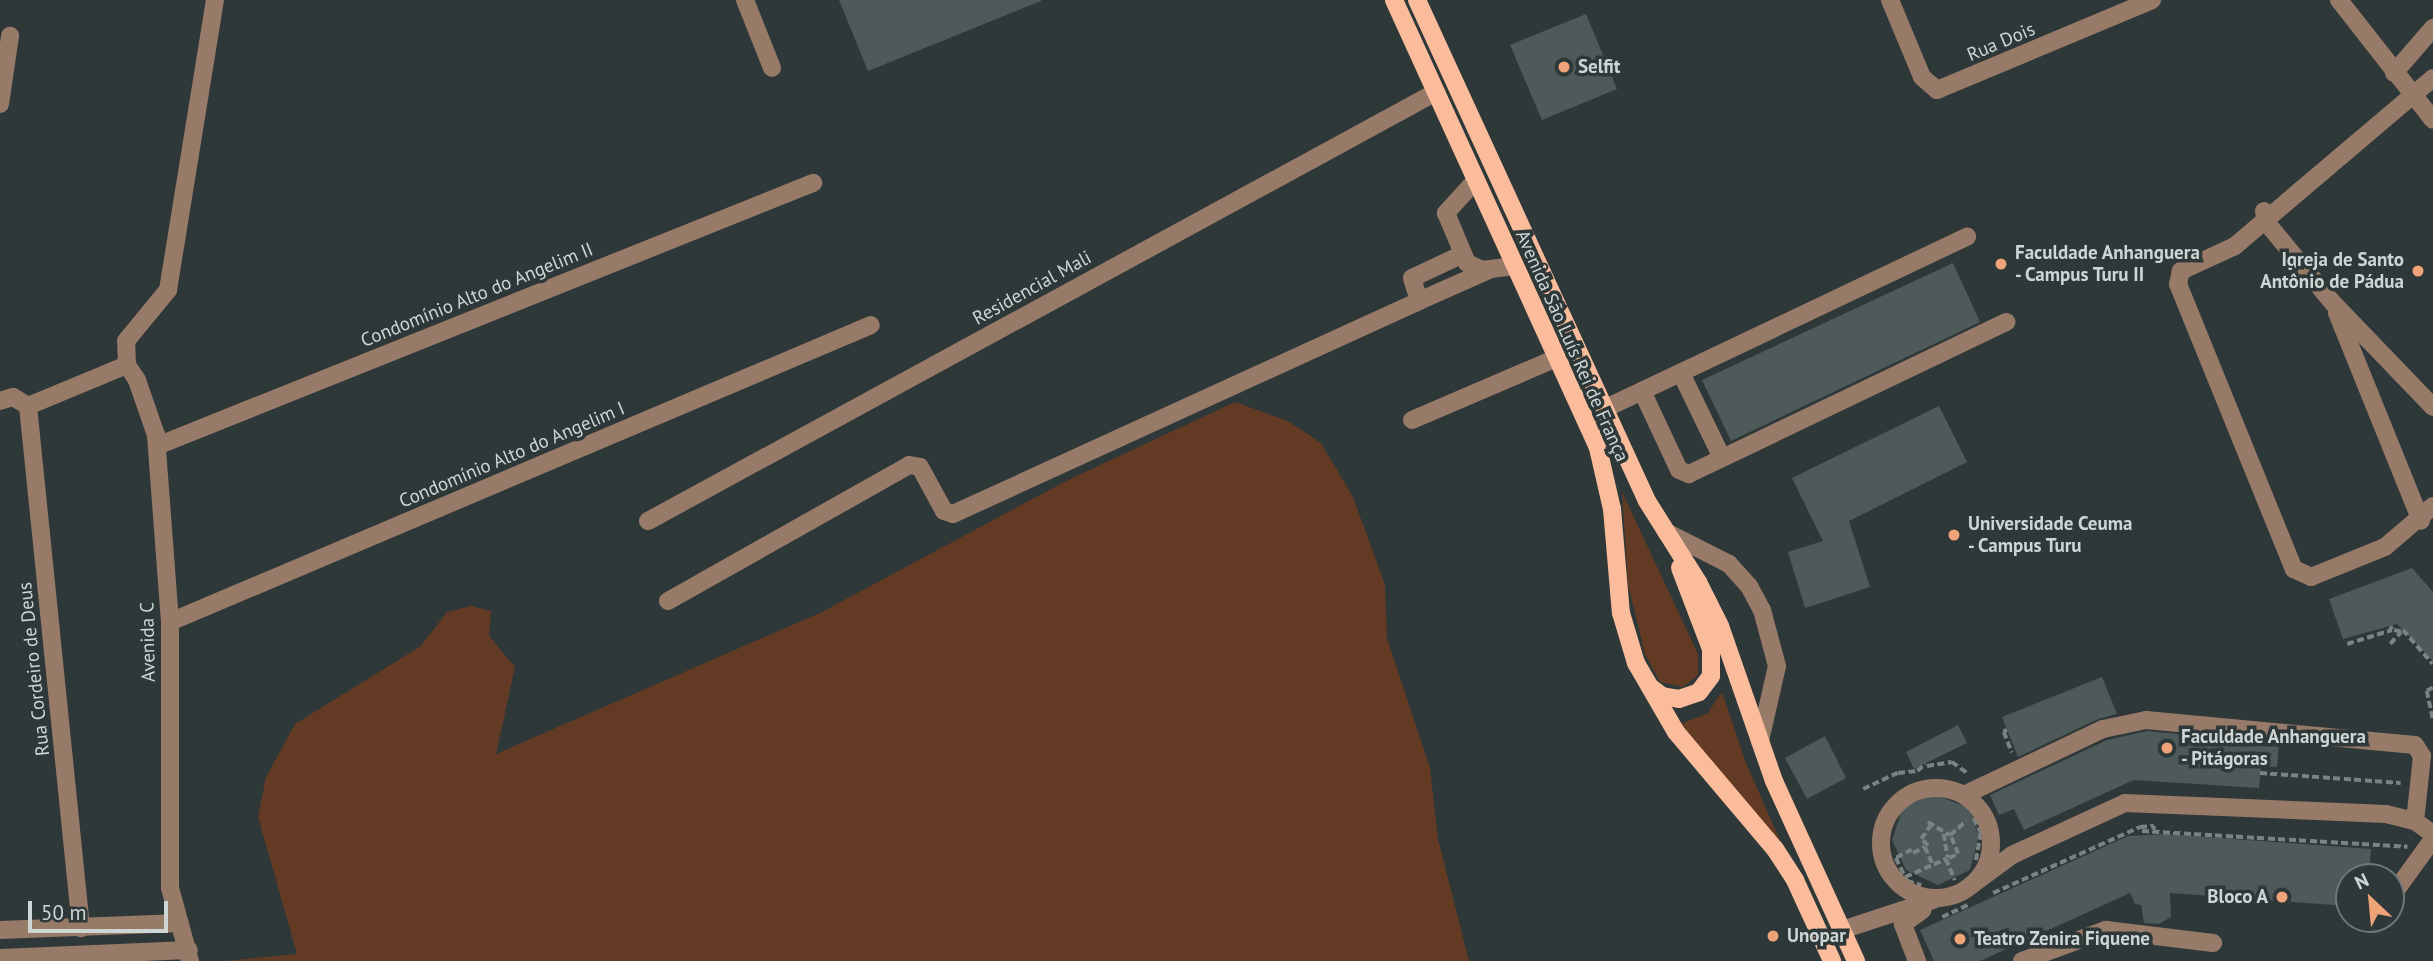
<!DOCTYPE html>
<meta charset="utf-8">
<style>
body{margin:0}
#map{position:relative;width:2433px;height:961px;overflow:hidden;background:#2e3838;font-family:"PT Sans",sans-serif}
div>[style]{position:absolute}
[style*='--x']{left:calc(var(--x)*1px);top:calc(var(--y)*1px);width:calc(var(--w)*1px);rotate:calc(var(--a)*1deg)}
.green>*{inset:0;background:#633a23}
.building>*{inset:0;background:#4e595a}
.path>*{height:3.5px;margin-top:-1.75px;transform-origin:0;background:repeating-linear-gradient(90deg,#7a8282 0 7px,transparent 0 10.5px)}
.minor>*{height:18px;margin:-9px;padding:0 9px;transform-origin:9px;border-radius:9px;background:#987a69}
.minor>.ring{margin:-9px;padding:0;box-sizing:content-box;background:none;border:18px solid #987a69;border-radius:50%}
.major>*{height:18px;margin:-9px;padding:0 9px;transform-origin:9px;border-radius:9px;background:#fabc9b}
.dots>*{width:19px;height:19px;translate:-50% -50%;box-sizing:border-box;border:4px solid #2e3838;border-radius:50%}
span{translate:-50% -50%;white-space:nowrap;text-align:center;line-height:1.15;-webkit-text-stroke:7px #2e3838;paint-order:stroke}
.street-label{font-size:19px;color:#ced5d5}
.poi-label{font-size:19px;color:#ced5d5;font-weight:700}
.left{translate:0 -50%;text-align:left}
.right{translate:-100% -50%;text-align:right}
.north{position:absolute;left:2335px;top:863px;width:70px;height:70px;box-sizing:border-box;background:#2e3838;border:2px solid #6e7777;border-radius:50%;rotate:334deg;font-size:19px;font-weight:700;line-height:28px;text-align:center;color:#ced5d5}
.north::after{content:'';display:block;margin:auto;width:24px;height:32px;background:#efa378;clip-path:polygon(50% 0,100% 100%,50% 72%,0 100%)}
.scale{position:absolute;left:28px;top:901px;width:140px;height:32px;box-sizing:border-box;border:4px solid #ced5d5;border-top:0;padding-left:9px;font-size:21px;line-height:24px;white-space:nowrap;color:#ced5d5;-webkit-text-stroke:5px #2e3838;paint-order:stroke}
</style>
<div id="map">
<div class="green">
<i style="clip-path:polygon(1235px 402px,1288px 421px,1321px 443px,1353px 497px,1385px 585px,1387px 638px,1430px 768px,1438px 839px,1469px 961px,223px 961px,297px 954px,258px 817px,266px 777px,295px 724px,421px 646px,447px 612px,471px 606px,491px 611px,489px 636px,515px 667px,496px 754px,822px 612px,1066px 481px)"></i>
<i style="clip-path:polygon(1622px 492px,1698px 654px,1698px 675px,1683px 687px,1660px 682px,1645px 654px,1628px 584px)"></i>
<i style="clip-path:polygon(1722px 692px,1746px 763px,1783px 847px,1680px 724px,1707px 714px)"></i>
</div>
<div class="building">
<i style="clip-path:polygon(839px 0,1041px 0,1041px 1px,868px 71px)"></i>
<i style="clip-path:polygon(1586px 14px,1617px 89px,1542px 120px,1510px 45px)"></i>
<i style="clip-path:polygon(1953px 263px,1980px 322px,1731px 441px,1702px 380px)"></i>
<i style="clip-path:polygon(1939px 406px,1967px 462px,1849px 521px,1870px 587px,1805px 608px,1788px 552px,1823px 541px,1792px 478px)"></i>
<i style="clip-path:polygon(2412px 568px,2433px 592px,2433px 661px,2397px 624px,2343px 639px,2329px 599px)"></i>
<i style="clip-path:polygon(2102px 677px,2117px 714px,2098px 719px,2018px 757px,2002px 717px)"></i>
<i style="clip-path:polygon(1958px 725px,1967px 743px,1914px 769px,1906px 752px)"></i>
<i style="clip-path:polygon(2147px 731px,2279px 744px,2277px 767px,2261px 766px,2259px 788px,2134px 780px,2024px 830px,2014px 809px,1999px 815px,1990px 795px,2107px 740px)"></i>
<i style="clip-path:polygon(1825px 736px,1846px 778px,1807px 799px,1785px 758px)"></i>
<i style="clip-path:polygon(1933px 794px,1995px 818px,1975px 827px,1979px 835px,1970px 870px,1938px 885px,1906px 870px,1892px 840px,1903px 807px)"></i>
<i style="clip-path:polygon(2165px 834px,2371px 849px,2369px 877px,2349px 877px,2349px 906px,2170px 893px,2171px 917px,2159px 924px,2144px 923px,2141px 905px,2135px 904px,2130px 893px,1980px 961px,1934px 961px,1920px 930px,2128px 836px)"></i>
</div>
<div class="path">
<i style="--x:2403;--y:630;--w:45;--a:48.6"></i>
<i style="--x:2347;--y:644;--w:47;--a:-17.3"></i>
<i style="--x:2392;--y:630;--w:4;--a:-117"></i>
<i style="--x:2390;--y:644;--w:16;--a:-47"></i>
<i style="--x:2401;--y:632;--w:9;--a:-167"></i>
<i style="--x:2433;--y:688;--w:7;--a:153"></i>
<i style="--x:2427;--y:691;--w:30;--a:78"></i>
<i style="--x:2007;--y:730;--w:4;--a:146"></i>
<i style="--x:2004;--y:732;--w:22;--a:69"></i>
<i style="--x:1927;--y:766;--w:25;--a:-9"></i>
<i style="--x:1952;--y:762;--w:19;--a:36"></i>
<i style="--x:2260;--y:773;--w:141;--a:4.1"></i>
<i style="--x:1863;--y:789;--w:38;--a:-25"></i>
<i style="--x:1898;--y:773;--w:19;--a:-6"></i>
<i style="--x:1917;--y:771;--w:11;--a:-41"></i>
<i style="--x:1974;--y:818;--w:17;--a:65"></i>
<i style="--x:1981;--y:833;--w:28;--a:100"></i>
<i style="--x:1928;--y:822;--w:26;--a:31"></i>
<i style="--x:1950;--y:835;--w:21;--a:-41"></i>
<i style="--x:2142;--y:831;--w:266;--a:3.4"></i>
<i style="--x:1944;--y:834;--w:24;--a:81"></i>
<i style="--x:1928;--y:846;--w:10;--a:-135"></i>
<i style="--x:1921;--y:839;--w:16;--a:-55"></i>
<i style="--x:1912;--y:850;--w:18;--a:153"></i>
<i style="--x:1896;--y:858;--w:25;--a:64"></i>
<i style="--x:1907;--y:881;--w:15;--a:16"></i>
<i style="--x:1913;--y:853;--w:13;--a:-27"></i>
<i style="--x:1925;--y:847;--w:20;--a:66"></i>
<i style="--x:1949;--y:858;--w:10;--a:-24"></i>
<i style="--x:1958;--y:854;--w:21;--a:-113"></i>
<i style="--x:1905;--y:877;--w:45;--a:-23.7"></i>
<i style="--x:1946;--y:859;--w:23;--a:67"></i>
<i style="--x:1993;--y:893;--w:161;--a:-24.2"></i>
<i style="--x:2140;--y:827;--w:14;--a:-4"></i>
<i style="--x:2154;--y:826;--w:4;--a:90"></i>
<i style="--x:1942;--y:917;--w:31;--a:-25"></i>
</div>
<div class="minor">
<i style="--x:745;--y:0;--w:73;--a:68.3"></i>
<i style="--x:1890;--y:0;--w:83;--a:67.4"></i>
<i style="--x:1922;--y:77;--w:20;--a:41"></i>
<i style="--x:1937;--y:90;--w:233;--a:-22.7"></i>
<i style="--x:2339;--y:0;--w:152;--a:51.9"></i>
<i style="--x:2394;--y:73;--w:60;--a:-49.1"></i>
<i style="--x:2433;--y:78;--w:260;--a:139.7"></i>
<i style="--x:2235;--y:246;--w:60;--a:155.2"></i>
<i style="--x:2181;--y:271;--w:13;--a:103"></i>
<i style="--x:2178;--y:284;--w:308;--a:67.9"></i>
<i style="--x:2294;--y:569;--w:19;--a:25"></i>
<i style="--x:2311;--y:577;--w:80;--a:-22.1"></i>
<i style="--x:2385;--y:547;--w:63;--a:-40.5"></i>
<i style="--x:0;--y:104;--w:69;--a:-81.6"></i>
<i style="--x:1476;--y:180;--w:45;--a:132.3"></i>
<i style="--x:1446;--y:213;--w:54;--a:67.2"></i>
<i style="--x:1467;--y:263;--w:17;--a:25"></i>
<i style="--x:1482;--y:270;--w:33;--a:-7"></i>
<i style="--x:2264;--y:211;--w:11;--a:80"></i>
<i style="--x:2266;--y:222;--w:105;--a:50.4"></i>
<i style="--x:2333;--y:303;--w:144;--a:46.1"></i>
<i style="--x:1463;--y:254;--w:56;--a:154.8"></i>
<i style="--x:1412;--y:278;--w:24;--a:73"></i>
<i style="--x:1419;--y:301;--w:77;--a:-23.9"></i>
<i style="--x:2337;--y:313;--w:224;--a:68"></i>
<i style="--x:1681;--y:373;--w:94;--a:64.2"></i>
<i style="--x:1642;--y:391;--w:87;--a:64.9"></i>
<i style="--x:1679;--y:470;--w:11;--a:22"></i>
<i style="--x:1689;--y:474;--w:352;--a:-25.6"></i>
<i style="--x:0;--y:401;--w:14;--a:-17"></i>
<i style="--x:13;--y:397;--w:17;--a:31"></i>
<i style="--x:28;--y:406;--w:525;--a:84.2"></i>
<i style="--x:28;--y:406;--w:107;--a:-22.5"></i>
<i style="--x:1604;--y:409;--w:402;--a:-25.4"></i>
<i style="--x:1412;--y:420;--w:158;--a:-23.2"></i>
<i style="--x:157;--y:446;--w:707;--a:-21.85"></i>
<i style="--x:648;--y:521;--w:897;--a:-28.56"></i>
<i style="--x:1666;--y:532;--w:71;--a:26.9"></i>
<i style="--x:1729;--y:564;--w:30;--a:48"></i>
<i style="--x:1749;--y:586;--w:27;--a:62"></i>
<i style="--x:1762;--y:610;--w:58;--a:75"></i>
<i style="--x:1777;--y:666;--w:77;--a:102.8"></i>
<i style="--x:668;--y:601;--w:277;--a:-29.4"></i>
<i style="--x:909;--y:465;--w:11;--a:10"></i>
<i style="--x:920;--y:467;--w:50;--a:61.4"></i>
<i style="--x:944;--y:511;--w:9;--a:18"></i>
<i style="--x:953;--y:514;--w:512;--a:-24.56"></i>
<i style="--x:170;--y:622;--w:761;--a:-22.96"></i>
<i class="ring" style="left:1881px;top:788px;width:92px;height:92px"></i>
<i style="--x:1964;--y:795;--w:154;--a:-25.4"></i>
<i style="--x:2103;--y:729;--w:44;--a:-11.8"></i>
<i style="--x:2146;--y:720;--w:270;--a:5.3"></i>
<i style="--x:2415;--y:745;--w:13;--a:58"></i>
<i style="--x:2422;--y:756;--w:65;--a:96.1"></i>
<i style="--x:1970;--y:886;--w:52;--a:-36.4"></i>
<i style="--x:2012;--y:855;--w:124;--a:-24.7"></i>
<i style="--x:2125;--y:803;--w:261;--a:2.4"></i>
<i style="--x:2386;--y:814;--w:30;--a:14"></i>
<i style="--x:2415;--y:821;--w:22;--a:36"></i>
<i style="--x:2391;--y:897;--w:72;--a:-54.1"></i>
<i style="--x:0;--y:930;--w:180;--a:-2.2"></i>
<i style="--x:1842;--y:930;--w:96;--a:-18.2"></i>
<i style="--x:0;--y:958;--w:189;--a:-2.4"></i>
<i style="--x:190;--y:961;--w:76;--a:-105.3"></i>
<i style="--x:170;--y:888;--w:266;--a:-90"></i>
<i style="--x:170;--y:622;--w:188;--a:-94.3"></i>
<i style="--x:156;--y:435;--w:58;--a:-109.1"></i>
<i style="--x:137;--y:380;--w:18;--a:-124"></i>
<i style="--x:127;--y:365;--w:24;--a:-92"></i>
<i style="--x:126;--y:341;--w:66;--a:-50.5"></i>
<i style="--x:168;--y:290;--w:294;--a:-80.8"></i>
<i style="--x:1917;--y:961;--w:40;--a:-111"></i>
<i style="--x:1903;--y:924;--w:24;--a:-36"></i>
<i style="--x:2022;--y:961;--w:90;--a:-20.3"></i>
<i style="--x:2106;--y:930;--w:108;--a:6.9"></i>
</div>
<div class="major">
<i style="--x:1394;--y:0;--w:492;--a:65.5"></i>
<i style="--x:1598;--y:448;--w:63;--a:77.1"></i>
<i style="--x:1612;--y:509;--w:104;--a:85.1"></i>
<i style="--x:1621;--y:613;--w:52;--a:73.3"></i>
<i style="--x:1636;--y:663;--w:80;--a:59.9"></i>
<i style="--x:1676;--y:732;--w:153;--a:49.8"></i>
<i style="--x:1775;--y:849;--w:37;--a:57"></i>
<i style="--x:1795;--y:880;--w:89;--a:65.4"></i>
<i style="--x:1417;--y:0;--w:551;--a:65.34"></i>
<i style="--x:1647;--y:501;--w:96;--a:57.8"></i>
<i style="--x:1698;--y:582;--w:49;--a:63.4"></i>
<i style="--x:1720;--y:626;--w:164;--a:70.8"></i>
<i style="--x:1774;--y:781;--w:198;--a:65.5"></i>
<i style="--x:1650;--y:687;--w:15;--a:37"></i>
<i style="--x:1662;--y:696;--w:17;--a:10"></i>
<i style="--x:1679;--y:699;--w:21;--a:-19"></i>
<i style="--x:1699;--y:692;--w:20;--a:-53"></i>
<i style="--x:1711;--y:676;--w:27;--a:-90"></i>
<i style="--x:1711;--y:649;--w:87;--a:-110.9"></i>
</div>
<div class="dots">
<i style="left:1564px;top:67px;background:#efa378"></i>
<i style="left:2001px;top:264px;background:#efa378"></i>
<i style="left:2418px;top:271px;background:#efa378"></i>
<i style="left:1954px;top:535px;background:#efa378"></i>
<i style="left:2167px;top:748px;background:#efa378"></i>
<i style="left:2282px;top:897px;background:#efa378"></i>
<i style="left:1773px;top:936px;background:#efa378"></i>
<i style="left:1960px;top:939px;background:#efa378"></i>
</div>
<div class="street-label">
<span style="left:2001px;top:42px;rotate:-23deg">Rua Dois</span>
<span style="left:1032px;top:288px;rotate:-29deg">Residencial Mali</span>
<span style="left:477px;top:295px;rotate:-22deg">Condomínio Alto do Angelim II</span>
<span style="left:1572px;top:346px;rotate:66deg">Avenida São Luís Rei de França</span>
<span style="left:512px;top:455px;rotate:-23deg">Condomínio Alto do Angelim I</span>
<span style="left:148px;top:642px;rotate:-91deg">Avenida C</span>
<span style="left:34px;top:669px;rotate:-96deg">Rua Cordeiro de Deus</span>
</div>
<div class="poi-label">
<span class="left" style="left:1578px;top:67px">Selfit</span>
<span class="left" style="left:2015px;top:264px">Faculdade Anhanguera<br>- Campus Turu II</span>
<span class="right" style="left:2404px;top:271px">Igreja de Santo<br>Antônio de Pádua</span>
<span class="left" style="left:1968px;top:535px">Universidade Ceuma<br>- Campus Turu</span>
<span class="left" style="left:2181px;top:748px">Faculdade Anhanguera<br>- Pitágoras</span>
<span class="right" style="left:2268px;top:897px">Bloco A</span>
<span class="left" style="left:1787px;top:936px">Unopar</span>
<span class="left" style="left:1974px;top:939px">Teatro Zenira Fiquene</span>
</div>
<div class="north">N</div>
<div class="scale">50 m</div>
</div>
